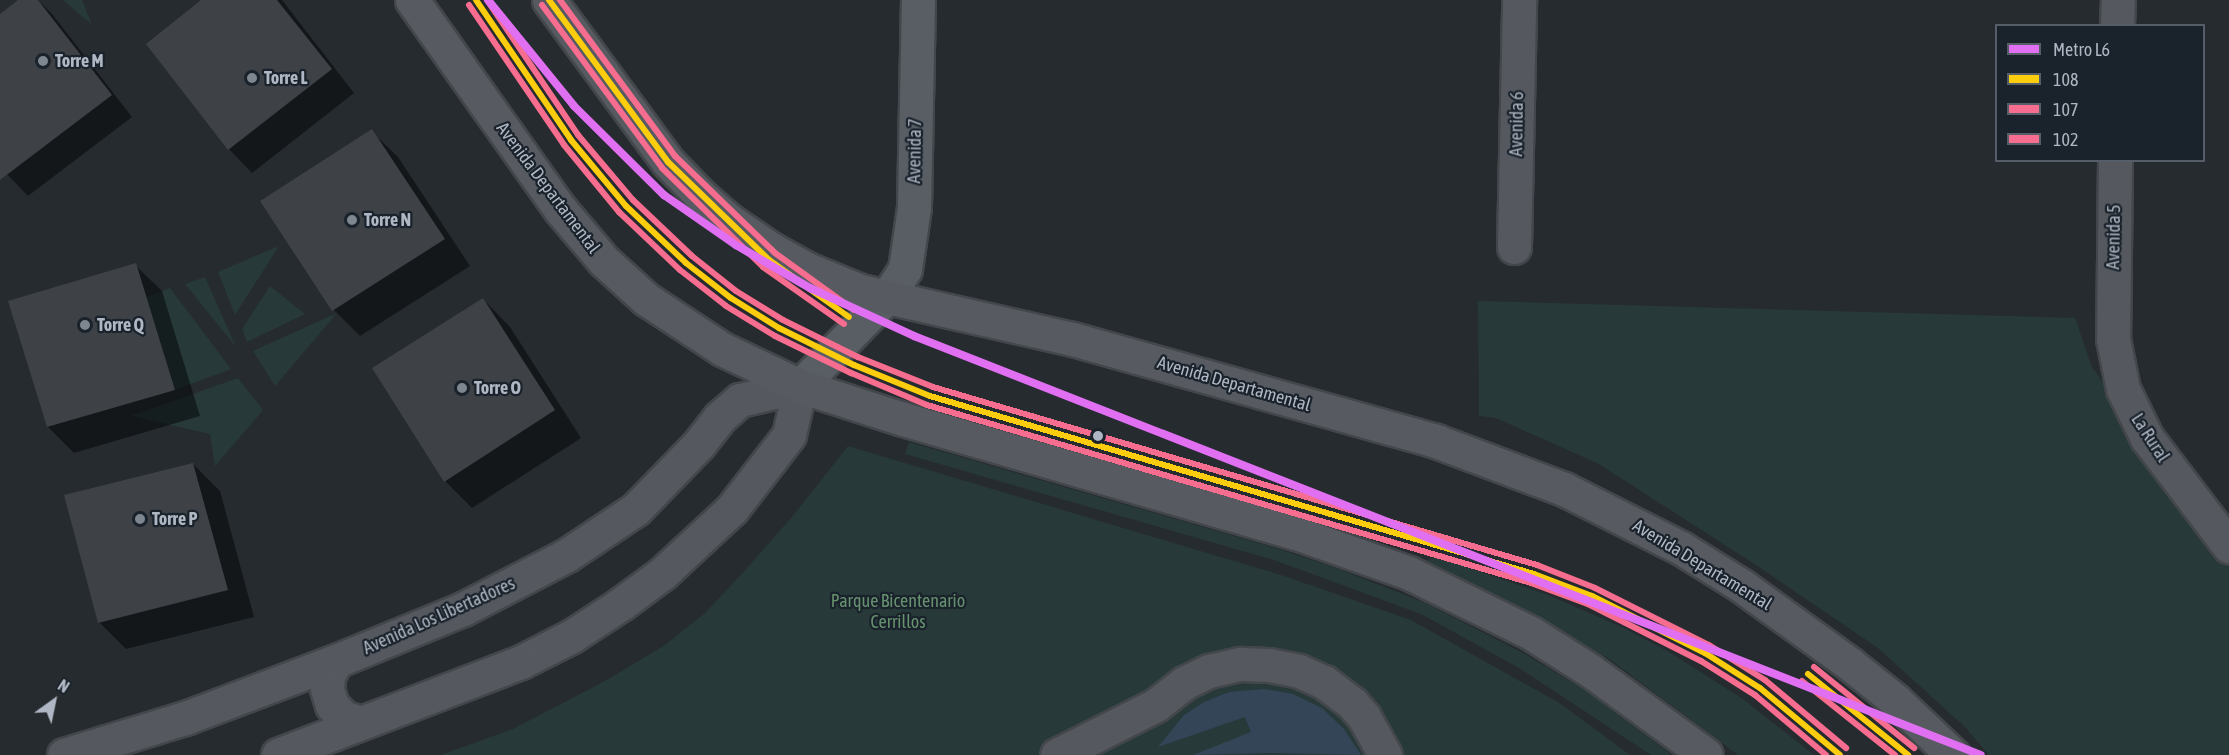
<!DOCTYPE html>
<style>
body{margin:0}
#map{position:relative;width:2229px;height:755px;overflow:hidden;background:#262b30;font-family:"Asap Condensed",sans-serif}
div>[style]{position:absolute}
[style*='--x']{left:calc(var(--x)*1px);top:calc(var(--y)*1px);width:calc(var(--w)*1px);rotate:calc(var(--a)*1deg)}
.green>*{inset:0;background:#273939}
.water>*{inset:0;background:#344558}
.shadow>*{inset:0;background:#0007}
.building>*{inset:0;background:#3e4247}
.roads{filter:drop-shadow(2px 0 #43474b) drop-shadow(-2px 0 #43474b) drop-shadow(0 2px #43474b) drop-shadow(0 -2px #43474b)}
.street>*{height:33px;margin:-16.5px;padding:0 16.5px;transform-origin:16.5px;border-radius:16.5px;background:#55595f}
.secondary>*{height:33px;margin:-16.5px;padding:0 16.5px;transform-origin:16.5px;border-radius:16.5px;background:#585e64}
.primary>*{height:33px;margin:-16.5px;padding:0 16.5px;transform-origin:16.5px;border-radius:16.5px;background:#575b61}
.bus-1>*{height:6px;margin:-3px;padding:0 3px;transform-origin:3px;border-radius:3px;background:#fccd0d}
.bus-2>*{height:6px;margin:-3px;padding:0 3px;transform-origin:3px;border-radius:3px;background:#f76d8f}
.bus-3>*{height:6px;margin:-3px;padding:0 3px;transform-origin:3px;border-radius:3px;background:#f76d8f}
.metro-1>*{height:8px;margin:-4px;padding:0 4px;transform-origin:4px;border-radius:4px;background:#e070f1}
.dots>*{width:16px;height:16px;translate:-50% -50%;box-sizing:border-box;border:3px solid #1a222b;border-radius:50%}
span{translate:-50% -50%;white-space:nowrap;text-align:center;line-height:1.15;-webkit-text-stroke:4.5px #1a222b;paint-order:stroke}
.poi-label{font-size:18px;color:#aeb7c3;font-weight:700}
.left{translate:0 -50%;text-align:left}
.street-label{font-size:18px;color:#aeb7c3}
.park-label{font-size:18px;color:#67926f}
.legend{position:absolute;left:1995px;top:24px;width:210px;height:138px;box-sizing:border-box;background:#1a222b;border:2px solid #555e68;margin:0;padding:8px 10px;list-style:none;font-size:18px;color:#aeb7c3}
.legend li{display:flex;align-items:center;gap:12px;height:30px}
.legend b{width:30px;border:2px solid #555e68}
.north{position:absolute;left:24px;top:671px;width:60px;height:60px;-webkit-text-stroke:4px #1a222b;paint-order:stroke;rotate:33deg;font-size:16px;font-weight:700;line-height:24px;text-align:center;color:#aeb7c3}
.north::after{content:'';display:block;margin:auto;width:21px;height:27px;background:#aeb7c3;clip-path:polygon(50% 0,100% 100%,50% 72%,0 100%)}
</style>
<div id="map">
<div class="green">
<i style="clip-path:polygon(63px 0,82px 0,92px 25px)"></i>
<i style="clip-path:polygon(279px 246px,235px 315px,218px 272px)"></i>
<i style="clip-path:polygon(205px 277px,236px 347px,185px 284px)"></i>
<i style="clip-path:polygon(270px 286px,305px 314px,247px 342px,242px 329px)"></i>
<i style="clip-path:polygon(170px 288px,231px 369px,175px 390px,146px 297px)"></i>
<i style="clip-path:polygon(1478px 301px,2075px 318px,2092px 367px,2229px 562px,2229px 755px,1989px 755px,1964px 726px,1878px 648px,1759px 567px,1599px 464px,1496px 418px,1479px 416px)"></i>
<i style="clip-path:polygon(337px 313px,275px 386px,253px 351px)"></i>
<i style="clip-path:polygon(238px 378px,263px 410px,215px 466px,210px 434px,131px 416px)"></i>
<i style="clip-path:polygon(909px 442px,1279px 549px,1336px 568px,1426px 603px,1527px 655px,1586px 691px,1672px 755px,1651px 755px,1519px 668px,1421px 614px,1274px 560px,905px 454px)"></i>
<i style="clip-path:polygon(848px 446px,1281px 575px,1411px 620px,1561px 704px,1630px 755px,441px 755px,513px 729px,605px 681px,665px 645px,705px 613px,739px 577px,792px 517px)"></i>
<i style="clip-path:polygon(1432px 558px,1441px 558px,1548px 595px,1624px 628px,1669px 652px,1743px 699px,1814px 755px,1738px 755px,1608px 658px,1425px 561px)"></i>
</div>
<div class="water">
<i style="clip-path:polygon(1264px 689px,1293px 694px,1322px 708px,1344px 729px,1361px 755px,1271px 753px,1193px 755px,1251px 732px,1245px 717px,1158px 747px,1184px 715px,1204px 702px,1229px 692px)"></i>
</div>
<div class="shadow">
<i style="clip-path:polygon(20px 0,38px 0,52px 14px,132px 117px,28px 196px,0 167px,0 15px)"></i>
<i style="clip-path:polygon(204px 0,282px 0,354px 93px,252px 173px,229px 149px,148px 44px)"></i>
<i style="clip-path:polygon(371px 131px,398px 157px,470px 266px,360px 336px,334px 310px,262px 202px)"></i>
<i style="clip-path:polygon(135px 265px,162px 291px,200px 416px,74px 453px,48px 427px)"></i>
<i style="clip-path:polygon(483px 299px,510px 327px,581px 438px,472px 508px,445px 481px)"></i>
<i style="clip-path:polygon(193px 464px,220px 491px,254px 617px,126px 649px,99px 622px)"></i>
</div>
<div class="building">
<i style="clip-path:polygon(18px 0,38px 0,112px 95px,0 180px,0 14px)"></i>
<i style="clip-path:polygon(201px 0,277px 0,332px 69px,228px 150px,146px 44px)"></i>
<i style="clip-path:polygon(372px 129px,445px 239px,332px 311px,260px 201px)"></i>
<i style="clip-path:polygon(136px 263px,175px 390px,47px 427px,8px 301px)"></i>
<i style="clip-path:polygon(483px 298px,555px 410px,444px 482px,372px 368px)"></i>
<i style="clip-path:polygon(193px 463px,228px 590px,98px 623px,64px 495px)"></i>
</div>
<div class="roads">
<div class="street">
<i style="--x:2117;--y:26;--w:26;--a:-88"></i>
<i style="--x:2115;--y:160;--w:179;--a:90.6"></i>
<i style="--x:2113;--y:339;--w:51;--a:78.7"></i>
<i style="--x:2123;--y:389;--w:55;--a:63.9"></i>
<i style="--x:2147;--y:438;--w:136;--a:52.8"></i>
<i style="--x:1514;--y:247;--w:247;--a:-88.8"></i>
<i style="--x:336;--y:661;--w:17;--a:118"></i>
<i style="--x:328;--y:676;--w:13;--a:94"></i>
<i style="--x:327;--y:689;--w:17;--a:73"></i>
<i style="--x:332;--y:705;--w:16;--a:47"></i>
<i style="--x:343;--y:717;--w:18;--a:19"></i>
<i style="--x:64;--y:755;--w:127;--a:-17"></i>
<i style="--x:185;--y:718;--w:161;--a:-20.7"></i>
<i style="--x:336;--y:661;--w:137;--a:-22.3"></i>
<i style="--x:463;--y:609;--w:117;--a:-27.4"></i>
<i style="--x:567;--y:555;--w:83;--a:-33.7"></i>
<i style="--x:636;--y:509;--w:91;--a:-45.9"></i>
<i style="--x:699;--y:444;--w:33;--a:-52"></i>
<i style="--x:719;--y:418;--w:28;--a:-41"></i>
<i style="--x:740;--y:400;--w:62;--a:-13.1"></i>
<i style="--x:800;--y:386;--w:50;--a:102.7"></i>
<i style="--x:789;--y:435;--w:93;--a:127.6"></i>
<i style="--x:732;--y:509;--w:94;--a:137.2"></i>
<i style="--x:663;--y:573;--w:52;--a:143.6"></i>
<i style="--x:621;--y:604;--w:59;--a:146.9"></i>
<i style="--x:572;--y:636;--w:57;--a:153"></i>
<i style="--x:521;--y:662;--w:260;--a:159.1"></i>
<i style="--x:1057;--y:755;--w:111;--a:-26.8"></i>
<i style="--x:1156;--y:705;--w:36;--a:-38"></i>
<i style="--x:1184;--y:683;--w:28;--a:-26"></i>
<i style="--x:1209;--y:671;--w:32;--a:-13"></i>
<i style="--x:1240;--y:664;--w:29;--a:2"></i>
<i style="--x:1269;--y:665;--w:31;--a:11"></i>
<i style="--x:1299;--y:671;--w:27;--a:24"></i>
<i style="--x:1324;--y:682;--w:35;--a:37"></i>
<i style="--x:1352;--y:703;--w:18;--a:49"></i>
<i style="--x:1364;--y:717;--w:43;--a:61.1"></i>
</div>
<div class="secondary">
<i style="--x:800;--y:386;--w:124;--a:-45.7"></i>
<i style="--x:887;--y:297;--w:33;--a:-57"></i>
<i style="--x:905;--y:269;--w:63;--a:-81.7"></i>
<i style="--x:914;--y:207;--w:207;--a:-88.9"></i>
</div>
<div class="primary">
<i style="--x:412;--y:0;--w:256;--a:54.7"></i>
<i style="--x:560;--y:209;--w:68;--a:49.8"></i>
<i style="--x:604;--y:261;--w:57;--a:42.1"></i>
<i style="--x:646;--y:299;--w:91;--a:33.3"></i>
<i style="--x:722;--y:349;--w:86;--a:25.4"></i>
<i style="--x:800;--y:386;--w:108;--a:17.8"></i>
<i style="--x:903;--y:419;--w:409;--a:16.2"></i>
<i style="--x:1296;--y:533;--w:120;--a:19.5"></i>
<i style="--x:1409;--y:573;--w:136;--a:26.2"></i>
<i style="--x:1531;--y:633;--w:71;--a:32.3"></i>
<i style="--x:1591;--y:671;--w:142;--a:36.1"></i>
<i style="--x:549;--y:0;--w:201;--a:53.7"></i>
<i style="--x:668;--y:162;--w:47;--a:45.9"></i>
<i style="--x:701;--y:196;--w:35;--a:41"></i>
<i style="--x:727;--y:219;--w:53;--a:34.3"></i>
<i style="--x:771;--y:249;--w:41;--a:29.1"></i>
<i style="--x:807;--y:269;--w:58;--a:22.2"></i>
<i style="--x:861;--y:291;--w:217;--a:12.8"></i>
<i style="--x:1073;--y:339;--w:377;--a:15.7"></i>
<i style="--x:1436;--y:441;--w:137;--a:20.6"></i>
<i style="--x:1564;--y:489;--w:131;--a:26.8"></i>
<i style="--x:1681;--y:548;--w:72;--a:31.9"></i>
<i style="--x:1742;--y:586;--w:133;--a:35.8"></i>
<i style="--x:1850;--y:664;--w:59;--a:38.8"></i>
<i style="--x:1896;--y:701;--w:79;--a:43.5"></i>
</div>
</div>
<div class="bus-1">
<i style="--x:476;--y:0;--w:169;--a:55.8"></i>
<i style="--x:571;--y:140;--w:86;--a:50.2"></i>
<i style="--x:626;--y:206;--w:83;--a:43.5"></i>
<i style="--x:686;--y:263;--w:57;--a:37.9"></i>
<i style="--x:731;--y:298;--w:57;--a:32"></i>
<i style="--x:779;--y:328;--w:84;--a:26.3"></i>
<i style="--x:854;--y:365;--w:82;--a:22.2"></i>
<i style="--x:930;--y:396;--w:630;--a:16.42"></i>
<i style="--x:1534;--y:574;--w:62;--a:20.8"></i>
<i style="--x:1592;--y:596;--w:127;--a:26.8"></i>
<i style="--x:1705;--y:653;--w:65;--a:32.5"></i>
<i style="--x:1760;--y:688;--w:104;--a:39.9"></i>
<i style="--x:549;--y:0;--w:201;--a:53.7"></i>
<i style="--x:668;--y:162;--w:141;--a:44.1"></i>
<i style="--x:769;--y:260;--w:98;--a:35.5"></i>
<i style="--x:1808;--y:674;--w:129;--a:39"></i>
</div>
<div class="bus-2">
<i style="--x:469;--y:5;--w:169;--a:55.8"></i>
<i style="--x:564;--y:145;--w:87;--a:50.6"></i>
<i style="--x:619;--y:212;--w:84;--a:43.6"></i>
<i style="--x:680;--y:270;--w:58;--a:38"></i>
<i style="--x:726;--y:306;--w:57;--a:31.5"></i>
<i style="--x:775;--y:336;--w:85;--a:26"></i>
<i style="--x:851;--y:373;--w:82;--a:22.8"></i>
<i style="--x:927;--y:405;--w:630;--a:16.42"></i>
<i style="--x:1531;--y:583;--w:61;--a:20.2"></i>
<i style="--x:1588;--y:604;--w:127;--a:26.8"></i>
<i style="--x:1701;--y:661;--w:64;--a:32.2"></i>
<i style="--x:1755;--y:695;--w:93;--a:40.2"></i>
<i style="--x:542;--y:5;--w:202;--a:53.6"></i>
<i style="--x:662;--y:168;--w:141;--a:44.4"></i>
<i style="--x:763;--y:267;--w:99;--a:35.1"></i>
<i style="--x:1802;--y:681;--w:119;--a:38.5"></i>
</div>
<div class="bus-3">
<i style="--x:487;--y:0;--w:163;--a:56"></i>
<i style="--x:578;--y:135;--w:85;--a:49.8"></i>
<i style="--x:633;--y:200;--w:81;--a:43.5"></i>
<i style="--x:692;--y:256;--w:56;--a:38.5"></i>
<i style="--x:736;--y:291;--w:55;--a:31.7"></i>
<i style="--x:783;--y:320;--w:84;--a:26.3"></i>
<i style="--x:858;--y:357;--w:81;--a:21.8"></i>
<i style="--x:933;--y:387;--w:630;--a:16.42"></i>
<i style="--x:1537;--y:565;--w:62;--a:21.6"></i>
<i style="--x:1595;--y:588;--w:127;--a:26.6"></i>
<i style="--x:1709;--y:645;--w:66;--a:32"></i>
<i style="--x:1765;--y:680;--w:106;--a:40"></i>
<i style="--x:560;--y:0;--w:194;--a:53.6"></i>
<i style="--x:675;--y:156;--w:139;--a:44.1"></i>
<i style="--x:775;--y:253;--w:97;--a:35.8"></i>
<i style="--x:1814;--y:667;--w:129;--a:39"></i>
</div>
<div class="metro-1">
<i style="--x:488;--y:0;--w:136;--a:50.9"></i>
<i style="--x:574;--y:106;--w:127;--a:44.7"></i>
<i style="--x:664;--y:195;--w:88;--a:34.8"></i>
<i style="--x:736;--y:245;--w:86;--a:30.2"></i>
<i style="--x:810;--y:288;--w:115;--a:24.8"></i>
<i style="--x:914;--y:336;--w:1146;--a:21.44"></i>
</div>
<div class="dots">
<i style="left:43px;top:61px;background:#7e8690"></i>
<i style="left:252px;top:78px;background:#7e8690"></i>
<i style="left:352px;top:220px;background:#7e8690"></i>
<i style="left:85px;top:325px;background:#7e8690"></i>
<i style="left:462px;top:388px;background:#7e8690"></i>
<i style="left:1098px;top:436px;background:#aeb7c3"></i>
<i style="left:140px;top:519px;background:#7e8690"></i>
</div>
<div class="poi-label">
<span class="left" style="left:55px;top:61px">Torre M</span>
<span class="left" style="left:264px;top:78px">Torre L</span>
<span class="left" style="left:364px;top:220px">Torre N</span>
<span class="left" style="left:97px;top:325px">Torre Q</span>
<span class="left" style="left:474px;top:388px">Torre O</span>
<span class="left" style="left:152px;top:519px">Torre P</span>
</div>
<div class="street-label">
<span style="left:1517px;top:124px;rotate:-89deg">Avenida 6</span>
<span style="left:915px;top:151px;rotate:-89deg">Avenida 7</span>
<span style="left:548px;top:188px;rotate:53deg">Avenida Departamental</span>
<span style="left:2114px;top:237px;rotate:-89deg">Avenida 5</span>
<span style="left:1234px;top:384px;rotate:16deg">Avenida Departamental</span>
<span style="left:2150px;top:438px;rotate:57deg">La Rural</span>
<span style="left:1702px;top:565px;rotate:31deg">Avenida Departamental</span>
<span style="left:439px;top:616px;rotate:-24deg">Avenida Los Libertadores</span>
</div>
<div class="park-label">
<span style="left:898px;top:612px">Parque Bicentenario<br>Cerrillos</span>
</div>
<ul class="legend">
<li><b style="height:8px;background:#e070f1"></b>Metro L6</li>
<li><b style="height:8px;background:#fccd0d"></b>108</li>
<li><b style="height:8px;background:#f76d8f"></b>107</li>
<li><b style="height:8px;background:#f76d8f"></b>102</li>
</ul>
<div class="north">N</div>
</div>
